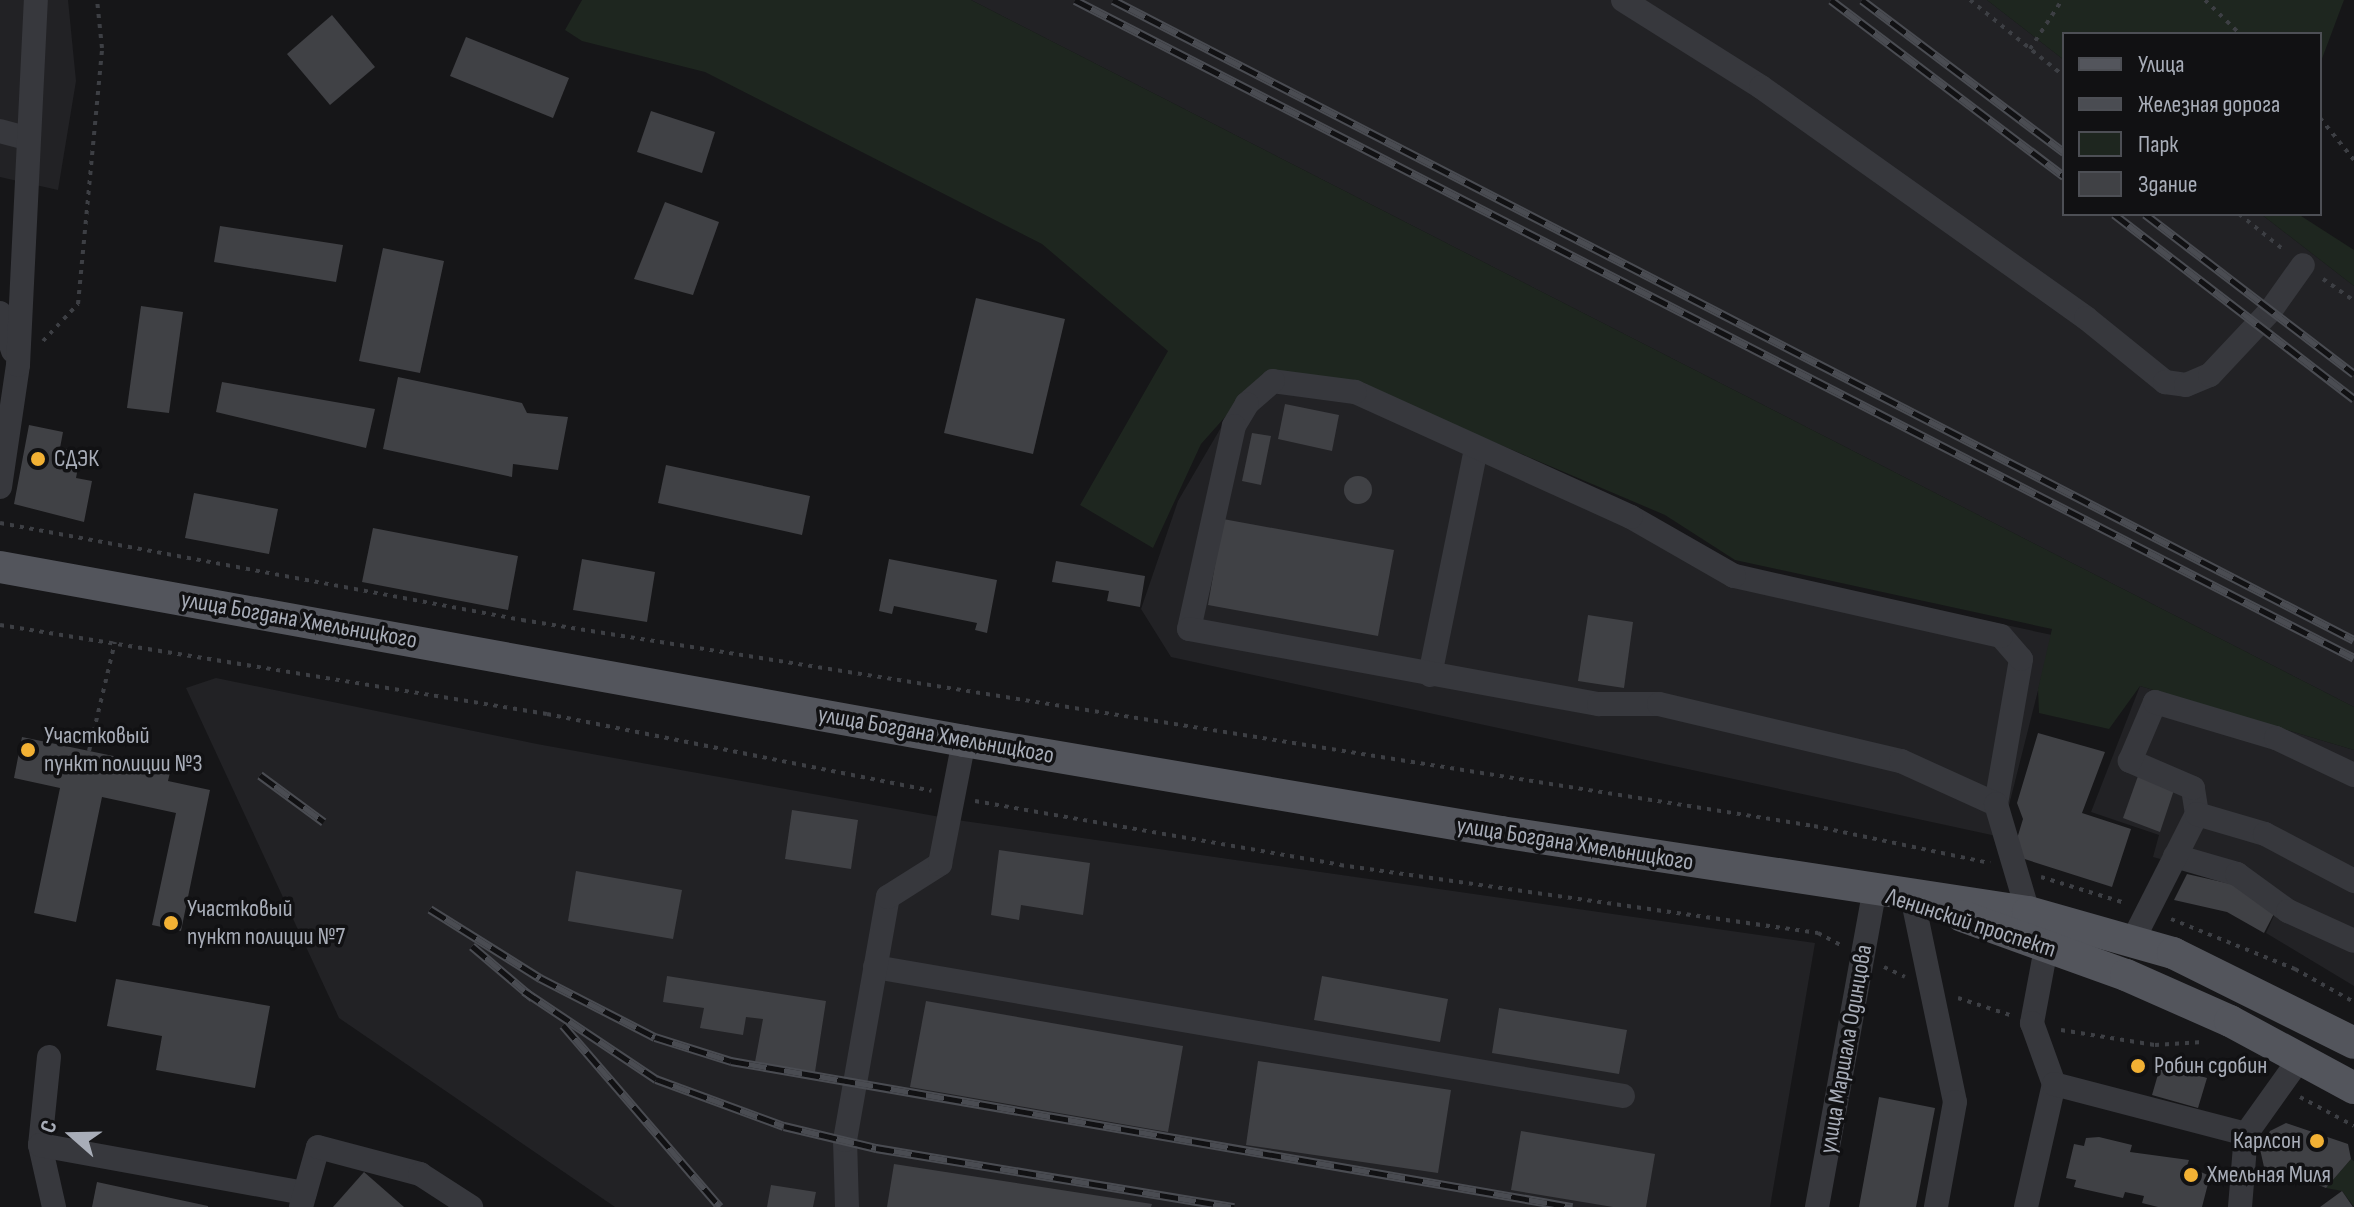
<!DOCTYPE html>
<meta charset="utf-8">
<style>
body{margin:0}
#map{position:relative;width:2354px;height:1207px;overflow:hidden;background:#161618;font-family:"Sofia Sans Condensed",sans-serif}
div>[style]{position:absolute}
[style*='--x']{left:calc(var(--x)*1px);top:calc(var(--y)*1px);width:calc(var(--w)*1px);rotate:calc(var(--a)*1deg)}
.built>*{inset:0;background:#222225}
.green>*{inset:0;background:#1e261f}
.building>*{inset:0;background:#404145}
.round{border-radius:50%}
.path>*{height:4px;margin-top:-2px;transform-origin:0;background:repeating-linear-gradient(90deg,#3d3f44 0 4px,transparent 0 10px)}
.minor>*{height:24px;margin:-12px;padding:0 12px;transform-origin:12px;border-radius:12px;background:#37383d}
.major>*{height:32px;margin:-16px;padding:0 16px;transform-origin:16px;border-radius:16px;background:#53555c}
.rail>*{height:9px;margin-top:-4.5px;transform-origin:0;background:repeating-linear-gradient(90deg,#111113 0 18px,#4a4c52 0 36px);box-sizing:border-box;border-block:2px solid #4a4c52}
.dots>*{width:22px;height:22px;translate:-50% -50%;box-sizing:border-box;border:4px solid #111113;border-radius:50%}
span{translate:-50% -50%;white-space:nowrap;text-align:center;line-height:1.15;-webkit-text-stroke:7px #111113;paint-order:stroke}
.poi-label{font-size:24px;color:#a8adb8}
.left{translate:0 -50%;text-align:left}
.right{translate:-100% -50%;text-align:right}
.street-label{font-size:24px;color:#a8adb8}
.legend{position:absolute;left:2062px;top:32px;width:260px;height:184px;box-sizing:border-box;background:#111113;border:2px solid #4d4f55;margin:0;padding:10px 14px;list-style:none;font-size:24px;color:#a8adb8}
.legend li{display:flex;align-items:center;gap:16px;height:40px}
.legend b{width:40px;border:2px solid #4d4f55}
.north{position:absolute;left:32px;top:1095px;width:80px;height:80px;-webkit-text-stroke:6px #111113;paint-order:stroke;rotate:290deg;font-size:22px;font-weight:700;line-height:32px;text-align:center;color:#a8adb8}
.north::after{content:'';display:block;margin:auto;width:28px;height:36px;background:#a8adb8;clip-path:polygon(50% 0,100% 100%,50% 72%,0 100%)}
</style>
<div id="map">
<div class="built">
<i style="clip-path:polygon(0 0,68px 0,76px 81px,58px 190px,0 177px)"></i>
<i style="clip-path:polygon(971px 0,1987px 0,2064px 60px,2064px 214px,2261px 214px,2354px 286px,2354px 707px)"></i>
<i style="clip-path:polygon(1268px 375px,1355px 385px,1741px 568px,2052px 635px,2001px 837px,1171px 657px,1141px 609px,1178px 501px,1223px 424px)"></i>
<i style="clip-path:polygon(216px 678px,537px 744px,957px 820px,1815px 943px,1770px 1207px,615px 1207px,339px 1018px,186px 688px)"></i>
<i style="clip-path:polygon(2140px 686px,2354px 750px,2354px 986px,2266px 933px,2277px 909px,2236px 880px,2153px 857px,2159px 835px,2091px 812px)"></i>
</div>
<div class="green">
<i style="clip-path:polygon(582px 0,971px 0,2354px 707px,2354px 750px,2140px 686px,2109px 729px,2039px 713px,2038px 689px,2052px 629px,1735px 560px,1665px 515px,1353px 382px,1266px 371px,1201px 444px,1153px 548px,1080px 505px,1168px 351px,1042px 244px,705px 72px,582px 41px,565px 30px)"></i>
<i style="clip-path:polygon(1987px 0,2344px 0,2320px 64px,2320px 34px,2064px 34px,2064px 60px)"></i>
<i style="clip-path:polygon(2261px 214px,2298px 214px,2354px 250px,2354px 286px)"></i>
<i style="clip-path:polygon(2351px 1159px,2354px 1161px,2354px 1207px,2342px 1191px,2326px 1188px)"></i>
</div>
<div class="building">
<i style="clip-path:polygon(332px 15px,375px 67px,330px 105px,287px 54px)"></i>
<i style="clip-path:polygon(466px 37px,569px 78px,553px 118px,450px 76px)"></i>
<i style="clip-path:polygon(651px 111px,715px 132px,702px 173px,637px 152px)"></i>
<i style="clip-path:polygon(665px 202px,719px 222px,693px 295px,634px 279px)"></i>
<i style="clip-path:polygon(220px 226px,343px 245px,336px 282px,214px 262px)"></i>
<i style="clip-path:polygon(383px 248px,444px 261px,420px 373px,359px 361px)"></i>
<i style="clip-path:polygon(976px 298px,1065px 319px,1033px 454px,944px 433px)"></i>
<i style="clip-path:polygon(141px 306px,183px 312px,169px 413px,127px 408px)"></i>
<i style="clip-path:polygon(398px 377px,522px 403px,527px 413px,568px 417px,558px 470px,513px 464px,512px 477px,383px 449px)"></i>
<i style="clip-path:polygon(222px 382px,375px 409px,366px 448px,216px 412px)"></i>
<i style="clip-path:polygon(1285px 404px,1339px 415px,1332px 451px,1278px 439px)"></i>
<i style="clip-path:polygon(29px 425px,63px 432px,60px 448px,81px 452px,76px 478px,92px 481px,84px 522px,14px 504px)"></i>
<i style="clip-path:polygon(1252px 433px,1271px 436px,1261px 485px,1242px 481px)"></i>
<i style="clip-path:polygon(666px 465px,810px 496px,802px 535px,658px 503px)"></i>
<i class="round" style="left:1344px;top:476px;width:28px;height:28px"></i>
<i style="clip-path:polygon(194px 493px,278px 509px,269px 554px,185px 538px)"></i>
<i style="clip-path:polygon(1223px 519px,1394px 550px,1378px 636px,1208px 605px)"></i>
<i style="clip-path:polygon(373px 528px,518px 556px,508px 610px,362px 582px)"></i>
<i style="clip-path:polygon(582px 559px,655px 572px,647px 622px,573px 610px)"></i>
<i style="clip-path:polygon(889px 559px,997px 580px,987px 633px,975px 630px,977px 623px,894px 606px,892px 614px,879px 611px)"></i>
<i style="clip-path:polygon(1056px 561px,1145px 576px,1140px 607px,1107px 601px,1109px 591px,1052px 582px)"></i>
<i style="clip-path:polygon(1588px 615px,1633px 622px,1624px 688px,1578px 681px)"></i>
<i style="clip-path:polygon(2038px 733px,2105px 752px,2082px 813px,2131px 829px,2112px 887px,2012px 855px,2023px 819px,2017px 803px)"></i>
<i style="clip-path:polygon(22px 737px,171px 768px,168px 781px,210px 790px,181px 931px,152px 925px,176px 813px,102px 797px,76px 922px,34px 913px,60px 788px,14px 778px)"></i>
<i style="clip-path:polygon(2138px 776px,2174px 790px,2160px 832px,2123px 818px)"></i>
<i style="clip-path:polygon(792px 810px,858px 820px,851px 869px,785px 859px)"></i>
<i style="clip-path:polygon(999px 850px,1090px 863px,1083px 915px,1021px 905px,1019px 920px,991px 915px)"></i>
<i style="clip-path:polygon(576px 871px,682px 890px,673px 939px,568px 921px)"></i>
<i style="clip-path:polygon(2187px 874px,2244px 887px,2278px 906px,2264px 933px,2227px 912px,2174px 900px)"></i>
<i style="clip-path:polygon(667px 976px,826px 1001px,815px 1072px,755px 1062px,763px 1019px,746px 1017px,743px 1035px,700px 1028px,704px 1008px,663px 1002px)"></i>
<i style="clip-path:polygon(1322px 976px,1448px 999px,1440px 1042px,1314px 1020px)"></i>
<i style="clip-path:polygon(116px 979px,270px 1006px,255px 1088px,156px 1070px,162px 1036px,107px 1026px)"></i>
<i style="clip-path:polygon(926px 1001px,1183px 1046px,1168px 1132px,910px 1087px)"></i>
<i style="clip-path:polygon(1499px 1008px,1627px 1030px,1619px 1074px,1492px 1053px)"></i>
<i style="clip-path:polygon(1258px 1061px,1451px 1090px,1438px 1173px,1246px 1145px)"></i>
<i style="clip-path:polygon(2161px 1064px,2207px 1078px,2198px 1108px,2152px 1095px)"></i>
<i style="clip-path:polygon(1879px 1097px,1935px 1108px,1916px 1207px,1859px 1207px)"></i>
<i style="clip-path:polygon(2286px 1123px,2348px 1144px,2351px 1159px,2326px 1188px,2299px 1177px,2268px 1185px,2260px 1149px,2270px 1131px)"></i>
<i style="clip-path:polygon(1521px 1131px,1655px 1154px,1646px 1207px,1613px 1207px,1511px 1190px)"></i>
<i style="clip-path:polygon(2099px 1137px,2132px 1145px,2130px 1152px,2189px 1160px,2187px 1166px,2210px 1176px,2202px 1207px,2158px 1207px,2142px 1203px,2144px 1196px,2125px 1192px,2123px 1198px,2074px 1187px,2076px 1180px,2066px 1178px,2074px 1144px,2084px 1146px,2086px 1138px)"></i>
<i style="clip-path:polygon(894px 1164px,1152px 1204px,1151px 1207px,887px 1207px)"></i>
<i style="clip-path:polygon(364px 1172px,404px 1207px,333px 1207px)"></i>
<i style="clip-path:polygon(97px 1182px,208px 1206px,208px 1207px,92px 1207px)"></i>
<i style="clip-path:polygon(771px 1185px,816px 1192px,813px 1207px,767px 1207px)"></i>
<i style="clip-path:polygon(2342px 1191px,2353px 1207px,2320px 1207px)"></i>
</div>
<div class="path">
<i style="--x:1970;--y:0;--w:121;--a:39"></i>
<i style="--x:2205;--y:0;--w:49;--a:44.2"></i>
<i style="--x:2030;--y:49;--w:59;--a:-56.9"></i>
<i style="--x:2320;--y:118;--w:54;--a:51"></i>
<i style="--x:2239;--y:214;--w:58;--a:38.7"></i>
<i style="--x:2323;--y:279;--w:38;--a:35"></i>
<i style="--x:43;--y:341;--w:51;--a:-46.6"></i>
<i style="--x:78;--y:304;--w:257;--a:-84.6"></i>
<i style="--x:102;--y:48;--w:48;--a:-95.9"></i>
<i style="--x:0;--y:523;--w:531;--a:10.53"></i>
<i style="--x:522;--y:620;--w:1308;--a:9.06"></i>
<i style="--x:1814;--y:826;--w:180;--a:11.9"></i>
<i style="--x:0;--y:625;--w:554;--a:9.24"></i>
<i style="--x:547;--y:714;--w:392;--a:11.3"></i>
<i style="--x:89;--y:751;--w:112;--a:-76.6"></i>
<i style="--x:975;--y:801;--w:371;--a:9.9"></i>
<i style="--x:1340;--y:865;--w:483;--a:8.1"></i>
<i style="--x:1818;--y:933;--w:26;--a:28"></i>
<i style="--x:2041;--y:877;--w:88;--a:17.2"></i>
<i style="--x:2171;--y:919;--w:134;--a:22"></i>
<i style="--x:2295;--y:969;--w:68;--a:29.2"></i>
<i style="--x:1884;--y:967;--w:23;--a:25"></i>
<i style="--x:1958;--y:998;--w:55;--a:18.1"></i>
<i style="--x:2061;--y:1030;--w:95;--a:9.1"></i>
<i style="--x:2155;--y:1045;--w:48;--a:-3.6"></i>
<i style="--x:2300;--y:1097;--w:61;--a:28.2"></i>
</div>
<div class="minor">
<i style="--x:1623;--y:0;--w:163;--a:32.2"></i>
<i style="--x:1761;--y:87;--w:399;--a:35.4"></i>
<i style="--x:2086;--y:318;--w:102;--a:39"></i>
<i style="--x:2165;--y:382;--w:21;--a:8"></i>
<i style="--x:2186;--y:385;--w:26;--a:-23"></i>
<i style="--x:2210;--y:375;--w:89;--a:-46.8"></i>
<i style="--x:2271;--y:310;--w:55;--a:-54.6"></i>
<i style="--x:0;--y:131;--w:28;--a:15"></i>
<i style="--x:0;--y:313;--w:40;--a:71.1"></i>
<i style="--x:0;--y:487;--w:123;--a:-81.6"></i>
<i style="--x:18;--y:365;--w:365;--a:-87.2"></i>
<i style="--x:1430;--y:675;--w:232;--a:-78.5"></i>
<i style="--x:1996;--y:804;--w:147;--a:-80.2"></i>
<i style="--x:2021;--y:659;--w:30;--a:-131"></i>
<i style="--x:2001;--y:636;--w:274;--a:-167.3"></i>
<i style="--x:1734;--y:576;--w:119;--a:-150.2"></i>
<i style="--x:1631;--y:517;--w:303;--a:-155.6"></i>
<i style="--x:1355;--y:392;--w:83;--a:-172.4"></i>
<i style="--x:1273;--y:381;--w:35;--a:139"></i>
<i style="--x:1247;--y:404;--w:26;--a:121"></i>
<i style="--x:1234;--y:426;--w:208;--a:102.5"></i>
<i style="--x:1189;--y:629;--w:417;--a:10.4"></i>
<i style="--x:1599;--y:704;--w:60;--a:0"></i>
<i style="--x:1659;--y:704;--w:249;--a:13.3"></i>
<i style="--x:1901;--y:761;--w:104;--a:24.4"></i>
<i style="--x:1996;--y:804;--w:113;--a:73.5"></i>
<i style="--x:2197;--y:814;--w:26;--a:-99"></i>
<i style="--x:2193;--y:788;--w:69;--a:-156.8"></i>
<i style="--x:2130;--y:761;--w:64;--a:-67"></i>
<i style="--x:2155;--y:702;--w:126;--a:16.6"></i>
<i style="--x:2276;--y:738;--w:86;--a:25.4"></i>
<i style="--x:2175;--y:856;--w:65;--a:16.2"></i>
<i style="--x:2237;--y:874;--w:63;--a:36"></i>
<i style="--x:2288;--y:911;--w:72;--a:24.4"></i>
<i style="--x:1913;--y:901;--w:205;--a:78.2"></i>
<i style="--x:1955;--y:1102;--w:107;--a:100.3"></i>
<i style="--x:2049;--y:932;--w:93;--a:100.6"></i>
<i style="--x:2032;--y:1023;--w:65;--a:70.2"></i>
<i style="--x:2133;--y:940;--w:141;--a:-63.1"></i>
<i style="--x:2197;--y:814;--w:71;--a:16.4"></i>
<i style="--x:2265;--y:834;--w:101;--a:27.8"></i>
<i style="--x:875;--y:967;--w:759;--a:9.78"></i>
<i style="--x:49;--y:1057;--w:88;--a:95.8"></i>
<i style="--x:40;--y:1145;--w:64;--a:77.3"></i>
<i style="--x:40;--y:1145;--w:269;--a:10.3"></i>
<i style="--x:301;--y:1207;--w:62;--a:-74.2"></i>
<i style="--x:318;--y:1147;--w:106;--a:14.8"></i>
<i style="--x:420;--y:1174;--w:61;--a:32.9"></i>
<i style="--x:847;--y:1207;--w:67;--a:-91.7"></i>
<i style="--x:845;--y:1140;--w:247;--a:-80"></i>
<i style="--x:888;--y:897;--w:62;--a:-32.4"></i>
<i style="--x:940;--y:864;--w:125;--a:-79"></i>
<i style="--x:1817;--y:1207;--w:320;--a:-79.7"></i>
<i style="--x:2026;--y:1207;--w:126;--a:-77.2"></i>
<i style="--x:2054;--y:1084;--w:198;--a:14.6"></i>
<i style="--x:2240;--y:1207;--w:73;--a:-85.3"></i>
<i style="--x:2246;--y:1134;--w:95;--a:-54.5"></i>
</div>
<div class="major">
<i style="--x:0;--y:567;--w:980;--a:10.23"></i>
<i style="--x:964;--y:741;--w:545;--a:9.62"></i>
<i style="--x:1501;--y:832;--w:533;--a:8.63"></i>
<i style="--x:2028;--y:912;--w:151;--a:15.8"></i>
<i style="--x:2173;--y:953;--w:202;--a:26.4"></i>
<i style="--x:1962;--y:916;--w:174;--a:19.8"></i>
<i style="--x:2126;--y:975;--w:114;--a:23.9"></i>
<i style="--x:2230;--y:1021;--w:141;--a:28.4"></i>
</div>
<div class="rail">
<i style="--x:1075;--y:0;--w:1438;--a:27.22"></i>
<i style="--x:1113;--y:0;--w:1396;--a:27.28"></i>
<i style="--x:1831;--y:0;--w:292;--a:37.1"></i>
<i style="--x:1862;--y:0;--w:253;--a:37"></i>
<i style="--x:2114;--y:214;--w:303;--a:37.6"></i>
<i style="--x:2145;--y:214;--w:263;--a:37.4"></i>
<i style="--x:260;--y:775;--w:79;--a:36.3"></i>
<i style="--x:430;--y:909;--w:130;--a:32.1"></i>
<i style="--x:540;--y:978;--w:129;--a:27.2"></i>
<i style="--x:655;--y:1037;--w:80;--a:17.5"></i>
<i style="--x:731;--y:1061;--w:854;--a:9.85"></i>
<i style="--x:472;--y:946;--w:80;--a:40.4"></i>
<i style="--x:524;--y:991;--w:159;--a:33.7"></i>
<i style="--x:656;--y:1079;--w:136;--a:20.2"></i>
<i style="--x:784;--y:1126;--w:95;--a:13.4"></i>
<i style="--x:876;--y:1148;--w:363;--a:9.4"></i>
<i style="--x:563;--y:1025;--w:240;--a:49.2"></i>
</div>
<div class="dots">
<i style="left:38px;top:459px;background:#f2b134"></i>
<i style="left:28px;top:750px;background:#f2b134"></i>
<i style="left:171px;top:923px;background:#f2b134"></i>
<i style="left:2138px;top:1066px;background:#f2b134"></i>
<i style="left:2317px;top:1141px;background:#f2b134"></i>
<i style="left:2191px;top:1175px;background:#f2b134"></i>
</div>
<div class="poi-label">
<span class="left" style="left:54px;top:459px">СДЭК</span>
<span class="left" style="left:44px;top:750px">Участковый<br>пункт полиции №3</span>
<span class="left" style="left:187px;top:923px">Участковый<br>пункт полиции №7</span>
<span class="left" style="left:2154px;top:1066px">Робин сдобин</span>
<span class="right" style="left:2301px;top:1141px">Карлсон</span>
<span class="left" style="left:2207px;top:1175px">Хмельная Миля</span>
</div>
<div class="street-label">
<span style="left:299px;top:620px;rotate:10deg">улица Богдана Хмельницкого</span>
<span style="left:936px;top:735px;rotate:10deg">улица Богдана Хмельницкого</span>
<span style="left:1575px;top:844px;rotate:9deg">улица Богдана Хмельницкого</span>
<span style="left:1971px;top:923px;rotate:18deg">Ленинский проспект</span>
<span style="left:1846px;top:1049px;rotate:-80deg">улица Маршала Одинцова</span>
</div>
<ul class="legend">
<li><b style="height:10px;background:#53555c"></b>Улица</li>
<li><b style="height:10px;background:#4a4c52"></b>Железная дорога</li>
<li><b style="height:22px;background:#1e261f"></b>Парк</li>
<li><b style="height:22px;background:#404145"></b>Здание</li>
</ul>
<div class="north">С</div>
</div>
